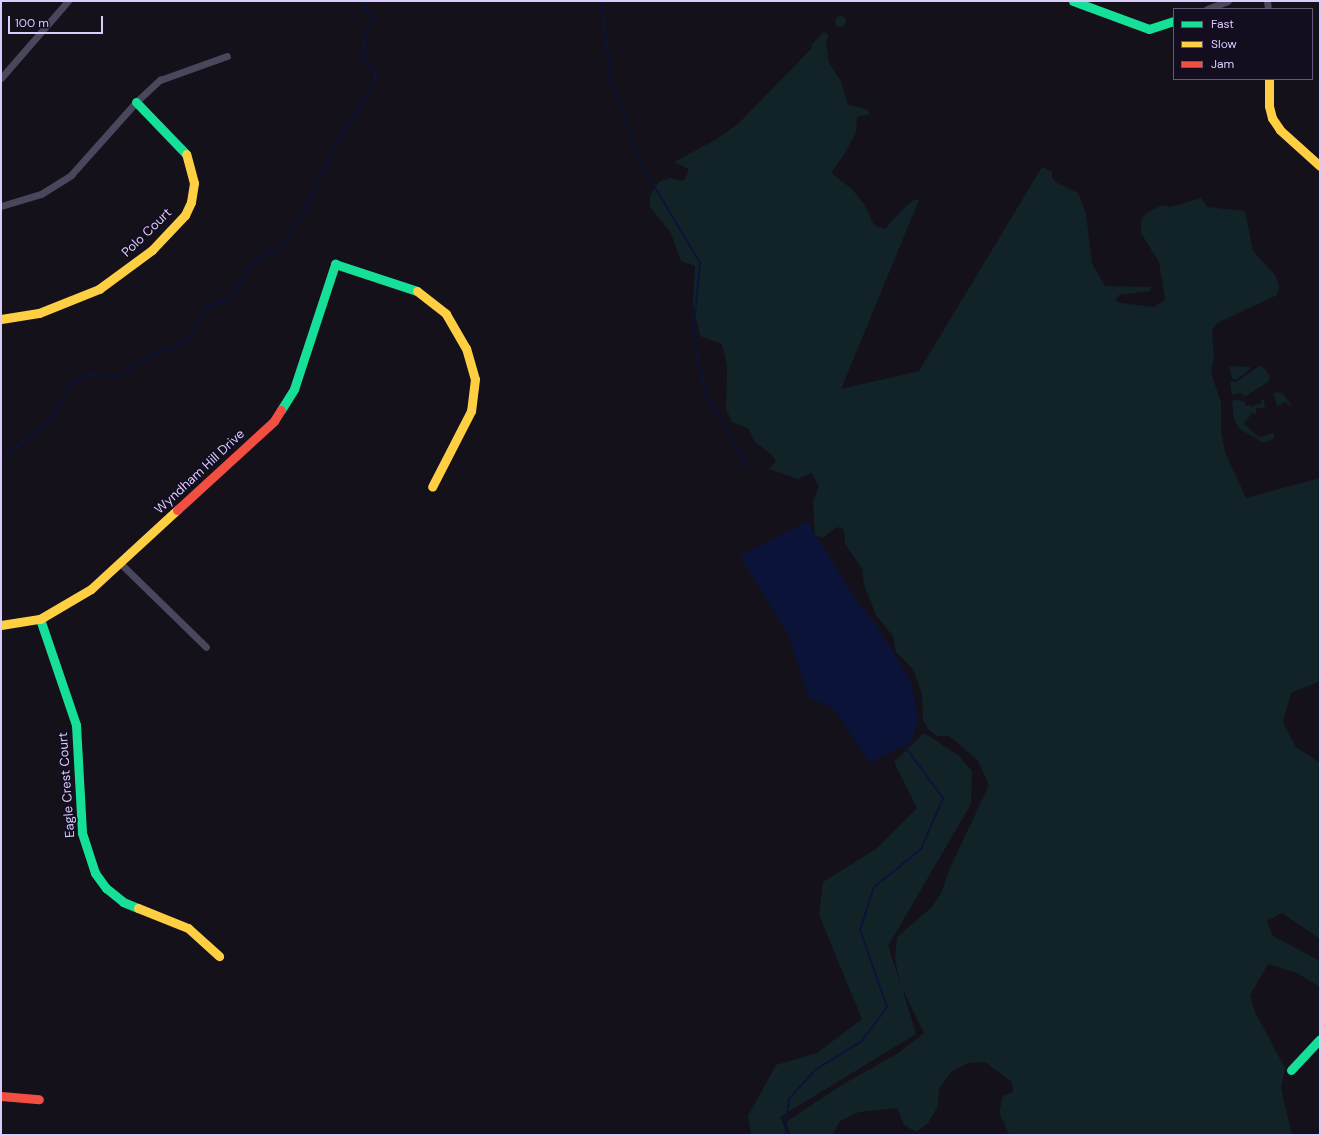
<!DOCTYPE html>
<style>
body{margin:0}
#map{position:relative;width:1321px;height:1136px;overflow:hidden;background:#14111b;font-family:"DM Sans",sans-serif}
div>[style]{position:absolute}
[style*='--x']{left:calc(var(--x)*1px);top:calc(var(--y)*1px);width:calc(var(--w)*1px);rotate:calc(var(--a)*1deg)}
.green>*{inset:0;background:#112327}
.round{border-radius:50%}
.water>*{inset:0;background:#0b1438}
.stream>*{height:2px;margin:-1px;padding:0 1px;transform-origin:1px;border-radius:1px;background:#0b1438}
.street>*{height:7px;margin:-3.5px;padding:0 3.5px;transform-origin:3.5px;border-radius:3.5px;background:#4a465c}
.fast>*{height:9px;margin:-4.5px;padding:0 4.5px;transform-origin:4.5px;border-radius:4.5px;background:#16e098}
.slow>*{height:9px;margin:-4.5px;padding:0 4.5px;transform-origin:4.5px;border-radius:4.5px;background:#ffcf43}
.jam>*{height:9px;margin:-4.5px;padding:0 4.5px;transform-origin:4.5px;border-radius:4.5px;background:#f24e42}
span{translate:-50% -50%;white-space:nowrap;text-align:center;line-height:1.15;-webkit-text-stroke:3.5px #130d1f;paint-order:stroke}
.street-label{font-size:13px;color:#dacdfe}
.frame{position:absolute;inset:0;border:2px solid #dacdfe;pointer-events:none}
.legend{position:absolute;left:1173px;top:8px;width:140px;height:72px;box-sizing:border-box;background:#130d1f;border:1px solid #635a78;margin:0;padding:5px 7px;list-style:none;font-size:12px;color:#dacdfe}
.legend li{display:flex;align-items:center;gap:8px;height:20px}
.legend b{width:20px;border:1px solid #635a78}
.scale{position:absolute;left:8px;top:16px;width:95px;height:18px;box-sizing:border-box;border:2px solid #dacdfe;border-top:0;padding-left:5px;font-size:12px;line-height:14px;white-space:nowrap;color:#dacdfe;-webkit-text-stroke:3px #130d1f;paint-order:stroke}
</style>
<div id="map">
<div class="green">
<i class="round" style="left:834.5px;top:15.5px;width:11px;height:11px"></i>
<i style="clip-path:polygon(824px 32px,829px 35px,826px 42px,829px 63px,841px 81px,848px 105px,867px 109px,870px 114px,857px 117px,856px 132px,845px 153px,831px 173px,851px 188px,864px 204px,874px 225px,885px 229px,904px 208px,914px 200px,919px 200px,841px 389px,919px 371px,1042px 167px,1052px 172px,1052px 178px,1057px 183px,1078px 193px,1086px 214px,1092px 263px,1105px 286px,1151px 287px,1150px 291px,1119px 295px,1115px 300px,1121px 303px,1154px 307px,1165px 300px,1159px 262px,1141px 233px,1141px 221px,1145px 214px,1162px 205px,1171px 207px,1201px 198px,1207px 207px,1245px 211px,1253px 251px,1276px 276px,1279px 288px,1277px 295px,1217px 323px,1212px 330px,1214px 358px,1211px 372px,1221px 403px,1221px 432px,1225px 452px,1246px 498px,1320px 478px,1320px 681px,1291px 693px,1283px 722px,1296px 747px,1320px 763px,1320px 939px,1282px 913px,1267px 921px,1273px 936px,1320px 961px,1320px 987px,1297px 973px,1268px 964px,1250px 995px,1255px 1012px,1285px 1068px,1281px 1088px,1292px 1135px,1009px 1135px,999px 1112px,1003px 1096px,1013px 1092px,1012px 1082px,985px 1062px,968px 1063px,952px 1071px,939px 1089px,938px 1106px,928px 1123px,916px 1132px,904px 1125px,897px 1108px,859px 1112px,840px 1121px,832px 1135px,791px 1135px,786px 1122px,840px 1086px,898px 1053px,924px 1033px,902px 988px,916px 1034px,780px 1117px,788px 1135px,751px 1135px,748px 1116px,776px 1065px,817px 1053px,862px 1019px,819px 915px,823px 882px,876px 849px,917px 808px,894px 762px,924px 733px,958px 755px,972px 771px,971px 804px,888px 946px,900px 983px,895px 959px,897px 937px,931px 908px,941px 893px,950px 868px,989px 785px,978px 761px,960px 745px,949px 736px,937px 736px,928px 729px,923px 720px,922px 694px,913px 669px,896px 652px,893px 636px,876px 615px,864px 585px,862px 568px,845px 544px,844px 530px,841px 527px,835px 528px,823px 538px,815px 535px,813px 500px,819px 487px,812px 473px,798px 479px,769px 469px,776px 462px,773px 456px,754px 441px,749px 429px,732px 422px,726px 409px,727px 365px,722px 344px,700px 336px,693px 303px,695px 266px,681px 261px,671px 233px,650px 207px,650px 195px,659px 182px,670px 178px,684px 181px,689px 169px,674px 162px,715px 140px,738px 124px,811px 49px,812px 44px)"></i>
<i style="clip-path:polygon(1236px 366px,1250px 367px,1250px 369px,1237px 379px,1232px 379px,1229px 367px)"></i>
<i style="clip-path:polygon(1259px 366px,1263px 367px,1270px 376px,1269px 381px,1246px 396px,1239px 393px,1232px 395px,1230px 381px,1236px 382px)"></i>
<i style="clip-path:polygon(1277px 392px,1283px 394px,1293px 407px,1285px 402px,1277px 406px,1273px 394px)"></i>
<i style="clip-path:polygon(1235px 399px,1245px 402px,1245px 406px,1251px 405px,1252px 408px,1254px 405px,1261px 404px,1261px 400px,1264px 400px,1265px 408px,1256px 408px,1256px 414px,1252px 413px,1244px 424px,1259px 437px,1274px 433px,1274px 439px,1264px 443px,1240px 429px,1234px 420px,1232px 402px)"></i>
</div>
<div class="water">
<i style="clip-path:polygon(807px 521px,855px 598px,878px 628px,911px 681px,918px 719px,912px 741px,870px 763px,833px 708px,808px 697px,789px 636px,740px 556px)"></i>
</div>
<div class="stream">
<i style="--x:601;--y:1;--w:80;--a:82.8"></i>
<i style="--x:611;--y:80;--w:87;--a:70.5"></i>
<i style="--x:640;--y:162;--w:117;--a:59.3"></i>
<i style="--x:700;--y:263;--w:73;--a:95.5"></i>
<i style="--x:693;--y:336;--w:60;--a:77.6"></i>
<i style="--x:706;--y:395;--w:84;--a:59.2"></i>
<i style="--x:4;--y:457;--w:60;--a:-38.2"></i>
<i style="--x:51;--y:420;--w:40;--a:-62"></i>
<i style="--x:70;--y:385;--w:22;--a:-27"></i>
<i style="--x:90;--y:375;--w:28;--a:2"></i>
<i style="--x:118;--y:376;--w:38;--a:-32"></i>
<i style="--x:150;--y:356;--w:39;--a:-21"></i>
<i style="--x:186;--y:342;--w:41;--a:-59"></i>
<i style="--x:207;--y:307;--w:24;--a:-19"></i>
<i style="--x:230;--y:299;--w:42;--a:-58.6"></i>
<i style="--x:252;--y:263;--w:33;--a:-29"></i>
<i style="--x:281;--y:247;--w:36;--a:-56"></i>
<i style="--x:301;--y:217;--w:78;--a:-64.1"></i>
<i style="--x:335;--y:147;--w:76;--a:-58.4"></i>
<i style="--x:375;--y:82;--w:12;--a:-90"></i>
<i style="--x:375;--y:70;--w:14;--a:-146"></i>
<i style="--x:363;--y:62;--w:30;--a:-86"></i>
<i style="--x:365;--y:32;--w:17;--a:-57"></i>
<i style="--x:374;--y:18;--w:16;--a:-135"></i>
<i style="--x:363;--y:7;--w:7;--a:-56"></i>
<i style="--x:785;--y:1135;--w:36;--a:-84"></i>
<i style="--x:789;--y:1099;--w:39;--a:-48"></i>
<i style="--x:815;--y:1070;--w:55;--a:-31.7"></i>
<i style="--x:862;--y:1041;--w:42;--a:-53.7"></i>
<i style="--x:887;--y:1007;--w:82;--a:-109.3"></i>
<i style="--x:860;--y:930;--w:45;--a:-72"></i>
<i style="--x:874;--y:887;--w:60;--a:-39"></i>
<i style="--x:921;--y:849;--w:56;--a:-66.7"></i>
<i style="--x:943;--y:798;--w:67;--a:-126.5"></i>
</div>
<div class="street">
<i style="--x:1267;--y:1;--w:8;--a:83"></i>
<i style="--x:1207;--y:9;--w:22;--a:-21"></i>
<i style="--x:1;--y:78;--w:102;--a:-49"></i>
<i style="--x:1;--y:206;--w:42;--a:-16.7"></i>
<i style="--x:41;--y:194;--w:36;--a:-32"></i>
<i style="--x:71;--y:175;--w:98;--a:-48.3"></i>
<i style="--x:136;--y:102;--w:33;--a:-43"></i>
<i style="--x:160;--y:80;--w:71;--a:-19.7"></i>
<i style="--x:120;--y:563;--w:120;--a:44.3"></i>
</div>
<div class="fast">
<i style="--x:1073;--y:1;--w:81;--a:20.2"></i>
<i style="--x:1149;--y:29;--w:26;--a:-18"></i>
<i style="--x:136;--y:102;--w:72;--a:46.1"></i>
<i style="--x:281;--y:410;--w:25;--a:-58"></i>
<i style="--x:294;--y:389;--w:132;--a:-71.8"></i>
<i style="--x:335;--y:264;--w:86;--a:18.2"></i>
<i style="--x:40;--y:619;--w:112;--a:71.2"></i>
<i style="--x:76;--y:725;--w:108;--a:86.8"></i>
<i style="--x:82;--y:833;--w:42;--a:72"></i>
<i style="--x:95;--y:873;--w:19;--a:54"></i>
<i style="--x:106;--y:888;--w:22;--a:39"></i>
<i style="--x:123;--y:902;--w:16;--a:22"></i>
<i style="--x:1291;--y:1070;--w:42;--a:-46.9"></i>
</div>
<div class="slow">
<i style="--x:1269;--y:79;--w:27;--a:90"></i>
<i style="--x:1269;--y:106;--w:12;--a:76"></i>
<i style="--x:1272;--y:118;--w:14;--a:56"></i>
<i style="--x:1280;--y:130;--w:54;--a:42"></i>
<i style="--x:417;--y:291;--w:37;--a:38"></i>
<i style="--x:446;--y:314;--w:39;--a:60"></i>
<i style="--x:466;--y:348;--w:32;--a:74"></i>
<i style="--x:475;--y:379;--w:32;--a:97"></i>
<i style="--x:471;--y:411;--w:85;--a:117.2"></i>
<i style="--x:1;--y:319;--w:38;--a:-9"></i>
<i style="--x:39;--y:313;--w:65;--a:-21.8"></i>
<i style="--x:99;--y:289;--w:66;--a:-36.3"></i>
<i style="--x:152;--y:250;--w:48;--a:-46.7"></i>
<i style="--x:185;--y:215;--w:14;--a:-65"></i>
<i style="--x:191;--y:202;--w:19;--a:-81"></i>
<i style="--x:194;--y:183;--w:30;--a:-105"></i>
<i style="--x:1;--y:625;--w:39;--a:-9"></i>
<i style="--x:40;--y:619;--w:59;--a:-30.5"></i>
<i style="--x:91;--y:589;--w:117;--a:-42.6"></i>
<i style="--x:138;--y:908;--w:54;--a:21.8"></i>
<i style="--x:188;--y:928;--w:42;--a:42.1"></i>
</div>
<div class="jam">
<i style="--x:177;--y:510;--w:132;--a:-42.5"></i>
<i style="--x:274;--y:421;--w:13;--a:-58"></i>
<i style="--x:1;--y:1096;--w:38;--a:5"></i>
</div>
<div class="street-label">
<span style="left:147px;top:233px;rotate:-44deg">Polo Court</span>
<span style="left:200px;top:472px;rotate:-43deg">Wyndham Hill Drive</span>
<span style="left:67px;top:785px;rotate:-94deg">Eagle Crest Court</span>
</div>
<div class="frame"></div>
<ul class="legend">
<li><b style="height:5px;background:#16e098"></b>Fast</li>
<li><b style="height:5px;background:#ffcf43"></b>Slow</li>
<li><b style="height:5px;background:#f24e42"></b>Jam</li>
</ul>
<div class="scale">100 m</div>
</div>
